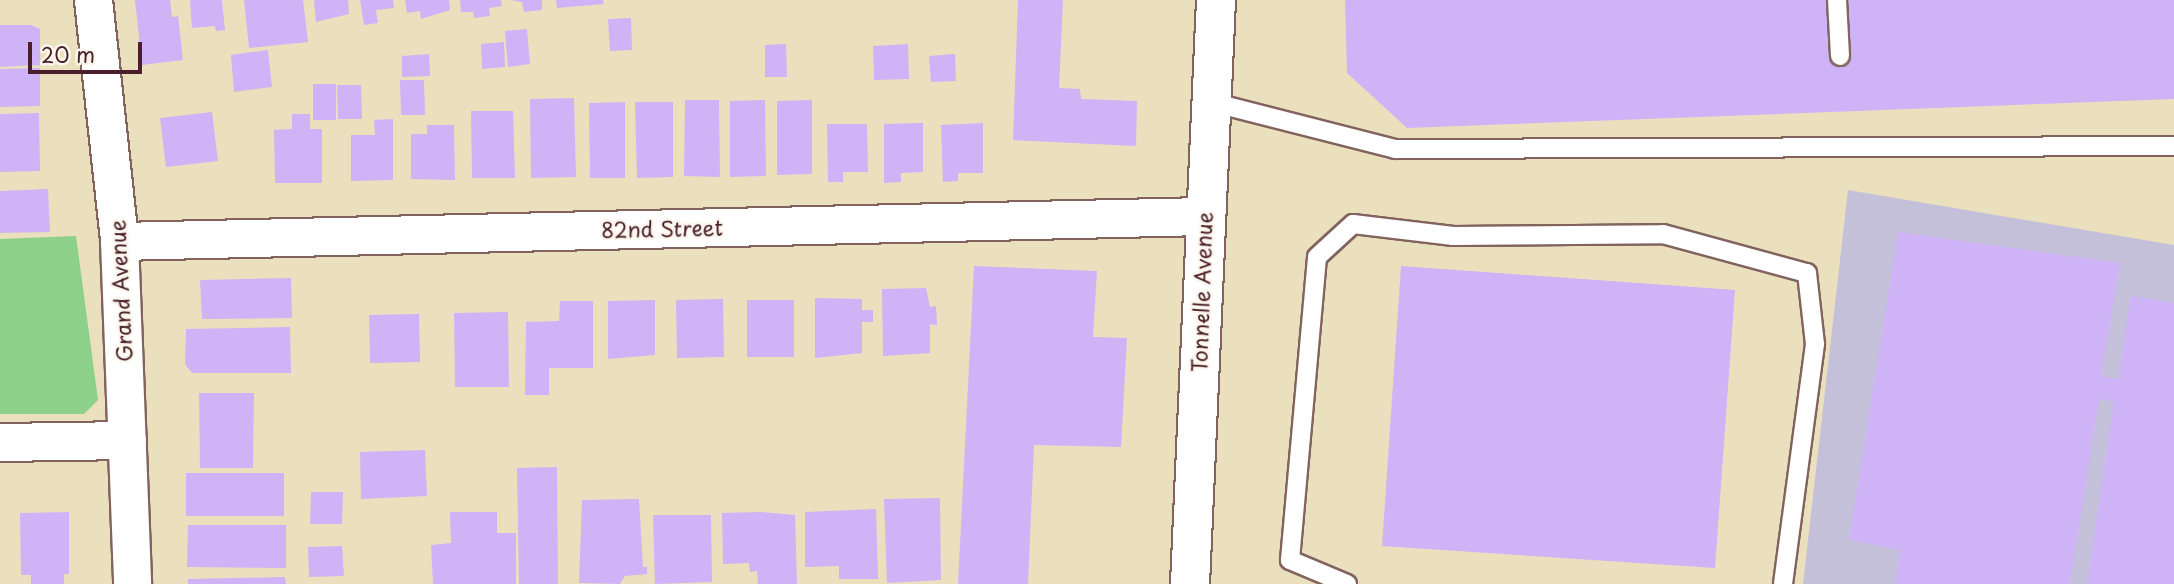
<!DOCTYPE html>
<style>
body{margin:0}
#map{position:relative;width:2174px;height:584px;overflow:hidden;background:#eae0be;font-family:"Playpen Sans",sans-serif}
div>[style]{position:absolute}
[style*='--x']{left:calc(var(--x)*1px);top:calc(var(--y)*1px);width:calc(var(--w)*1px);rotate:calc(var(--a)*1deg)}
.industrial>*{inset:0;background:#c5c0da}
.green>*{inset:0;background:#8dd089}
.building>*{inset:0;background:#ceb3f6}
.roads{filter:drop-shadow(2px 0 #82635e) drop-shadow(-2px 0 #82635e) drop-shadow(0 2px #82635e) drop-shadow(0 -2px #82635e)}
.lane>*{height:18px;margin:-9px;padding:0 9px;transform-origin:9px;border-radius:9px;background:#fff}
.street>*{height:37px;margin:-18.5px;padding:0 18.5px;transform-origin:18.5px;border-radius:18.5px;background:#fff}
.primary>*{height:38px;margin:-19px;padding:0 19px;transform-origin:19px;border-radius:19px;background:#fff}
span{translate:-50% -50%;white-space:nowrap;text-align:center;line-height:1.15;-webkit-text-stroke:5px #fbf7ec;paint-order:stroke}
.street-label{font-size:21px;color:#4a1f2b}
.scale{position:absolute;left:28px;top:42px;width:114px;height:32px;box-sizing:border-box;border:4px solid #4a1f2b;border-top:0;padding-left:9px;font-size:21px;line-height:24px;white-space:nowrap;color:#4a1f2b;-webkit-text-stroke:5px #fbf7ec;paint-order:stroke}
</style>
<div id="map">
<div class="industrial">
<i style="clip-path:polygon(1848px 190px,2174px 245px,2174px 584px,1803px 584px)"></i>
</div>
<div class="green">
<i style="clip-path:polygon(76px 236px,98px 400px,84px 414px,0 414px,0 239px)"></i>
</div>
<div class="building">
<i style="clip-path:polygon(135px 0,170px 0,172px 17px,178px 16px,183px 60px,142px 65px)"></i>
<i style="clip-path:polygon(190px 0,222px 0,225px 30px,216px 31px,215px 26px,192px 28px)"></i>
<i style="clip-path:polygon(244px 0,303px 0,308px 42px,249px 48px)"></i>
<i style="clip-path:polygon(314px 0,348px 0,349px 14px,316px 22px)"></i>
<i style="clip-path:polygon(360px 0,393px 0,394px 8px,376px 10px,378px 23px,364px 25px)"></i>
<i style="clip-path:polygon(405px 0,449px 0,450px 10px,421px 19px,420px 11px,407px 13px)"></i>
<i style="clip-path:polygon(460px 0,501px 0,502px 6px,489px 8px,490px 16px,474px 18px,473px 12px,461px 12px)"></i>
<i style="clip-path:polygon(511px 0,542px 0,542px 10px,524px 12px,522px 2px)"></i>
<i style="clip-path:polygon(556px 0,603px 0,604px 4px,557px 8px)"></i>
<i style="clip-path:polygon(1018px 0,1063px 0,1059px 88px,1080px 89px,1081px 99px,1137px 101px,1136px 146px,1013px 140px)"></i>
<i style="clip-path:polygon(1345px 0,2174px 0,2174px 99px,1407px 128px,1347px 73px)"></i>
<i style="clip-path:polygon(631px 18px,632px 50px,610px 51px,608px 19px)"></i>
<i style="clip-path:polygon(0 25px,31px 25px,40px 29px,40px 65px,0 67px)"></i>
<i style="clip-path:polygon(527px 29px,530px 64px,508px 67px,505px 31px)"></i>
<i style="clip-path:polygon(504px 42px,505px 67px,482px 69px,481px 44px)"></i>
<i style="clip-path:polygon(786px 44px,787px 77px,765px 77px,765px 45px)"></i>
<i style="clip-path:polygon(908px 44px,909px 79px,874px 80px,873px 46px)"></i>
<i style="clip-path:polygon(268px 50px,272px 87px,234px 92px,231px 55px)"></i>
<i style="clip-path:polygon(429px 54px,430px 76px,402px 77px,402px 56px)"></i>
<i style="clip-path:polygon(955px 54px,956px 81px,931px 82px,929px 56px)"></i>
<i style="clip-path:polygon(40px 68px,40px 106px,0 107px,0 69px)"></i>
<i style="clip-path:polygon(400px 80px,424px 80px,425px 115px,401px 115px)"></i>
<i style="clip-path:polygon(313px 84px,336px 84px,336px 120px,313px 120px)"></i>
<i style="clip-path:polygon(337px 85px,361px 85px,362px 119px,338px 119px)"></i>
<i style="clip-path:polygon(574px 98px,576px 177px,531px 178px,530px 99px)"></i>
<i style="clip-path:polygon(685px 100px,719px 100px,720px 177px,684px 176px)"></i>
<i style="clip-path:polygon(765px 100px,766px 176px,730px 177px,730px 101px)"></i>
<i style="clip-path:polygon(812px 100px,812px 174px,777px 175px,777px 101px)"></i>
<i style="clip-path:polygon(625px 102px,625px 178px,590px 178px,589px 103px)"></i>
<i style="clip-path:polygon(635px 102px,673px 102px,673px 177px,637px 178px)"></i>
<i style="clip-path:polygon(471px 111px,513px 111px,515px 178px,472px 178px)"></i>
<i style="clip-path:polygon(212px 112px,218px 161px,166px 167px,160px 118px)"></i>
<i style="clip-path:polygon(39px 113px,40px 171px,0 172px,0 114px)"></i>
<i style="clip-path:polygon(292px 114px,310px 114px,310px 129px,322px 129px,322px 183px,275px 183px,274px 130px,292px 129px)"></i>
<i style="clip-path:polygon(393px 119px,393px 180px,351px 181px,351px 135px,375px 135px,374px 120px)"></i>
<i style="clip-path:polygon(923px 123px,923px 172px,901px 173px,901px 182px,884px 183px,884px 124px)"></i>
<i style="clip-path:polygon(983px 123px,983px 173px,958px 173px,958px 181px,943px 182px,941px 125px)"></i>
<i style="clip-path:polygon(827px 124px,867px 124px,868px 172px,843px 172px,843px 182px,828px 182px)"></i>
<i style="clip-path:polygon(427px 125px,454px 125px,455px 180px,411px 179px,411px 134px,427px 134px)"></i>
<i style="clip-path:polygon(48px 189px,50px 232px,0 233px,0 191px)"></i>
<i style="clip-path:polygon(1898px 232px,2120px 263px,2101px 376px,2118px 379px,2131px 296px,2174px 303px,2174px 584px,2087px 584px,2114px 402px,2099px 399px,2070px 584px,1895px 584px,1900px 550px,1849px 540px)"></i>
<i style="clip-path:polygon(974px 266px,1097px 271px,1093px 337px,1127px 338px,1121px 447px,1034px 445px,1028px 584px,958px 584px)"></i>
<i style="clip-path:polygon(1401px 266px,1735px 290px,1715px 568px,1382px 546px)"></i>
<i style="clip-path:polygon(291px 278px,292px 318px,202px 319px,200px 280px)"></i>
<i style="clip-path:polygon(926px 288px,930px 307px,936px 306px,937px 325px,930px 324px,930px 353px,883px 356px,882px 289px)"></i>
<i style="clip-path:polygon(815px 298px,862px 299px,862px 310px,873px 310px,873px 322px,862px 322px,862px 353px,815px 358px)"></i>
<i style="clip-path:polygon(723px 299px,724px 357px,677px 358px,676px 300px)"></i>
<i style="clip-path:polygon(655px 300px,655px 355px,608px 359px,608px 301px)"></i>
<i style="clip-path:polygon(747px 300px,794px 300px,794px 357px,747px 357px)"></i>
<i style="clip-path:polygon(560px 301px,593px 301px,593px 368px,549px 368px,549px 395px,525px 395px,526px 322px,559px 321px)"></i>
<i style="clip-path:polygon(508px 312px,509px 387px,455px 387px,454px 313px)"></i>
<i style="clip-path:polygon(419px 314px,420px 362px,370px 363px,369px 315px)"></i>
<i style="clip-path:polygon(290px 327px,291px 373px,192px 373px,185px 364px,186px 329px)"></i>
<i style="clip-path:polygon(199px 393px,254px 393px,253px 468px,200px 468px)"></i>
<i style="clip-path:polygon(425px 450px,427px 496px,361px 499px,360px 452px)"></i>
<i style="clip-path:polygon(557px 467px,558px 584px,519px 584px,517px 468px)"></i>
<i style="clip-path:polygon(186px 473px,284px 473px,284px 516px,186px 516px)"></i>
<i style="clip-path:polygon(311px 492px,343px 492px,342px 524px,310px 524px)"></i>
<i style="clip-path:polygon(940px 498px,941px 580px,887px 583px,884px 499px)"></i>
<i style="clip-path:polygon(639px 499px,643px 567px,647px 567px,647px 574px,625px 576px,620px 584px,579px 583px,582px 500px)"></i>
<i style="clip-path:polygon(876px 509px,878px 579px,839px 579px,839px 566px,805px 567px,805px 512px)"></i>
<i style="clip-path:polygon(69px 512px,69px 574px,64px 574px,64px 584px,31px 584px,31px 575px,21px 575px,20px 513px)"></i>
<i style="clip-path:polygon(450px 512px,497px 512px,497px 533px,516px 533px,516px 584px,433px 584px,431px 545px,451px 543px)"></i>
<i style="clip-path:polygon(762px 512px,795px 515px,797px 584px,758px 584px,757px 571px,750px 572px,749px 563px,723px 564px,722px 513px)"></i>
<i style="clip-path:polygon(653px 515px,711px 515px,712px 582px,655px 584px)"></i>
<i style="clip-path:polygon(188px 525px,286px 525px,286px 568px,187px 567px)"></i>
<i style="clip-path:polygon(342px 546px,344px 576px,309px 577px,308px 547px)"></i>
<i style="clip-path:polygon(285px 577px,286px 584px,188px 584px,188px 579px)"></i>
</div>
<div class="roads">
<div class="lane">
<i style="--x:1837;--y:0;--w:56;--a:86.9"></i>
<i style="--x:1211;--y:102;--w:190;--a:14.3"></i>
<i style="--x:1395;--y:149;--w:779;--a:-0.22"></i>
<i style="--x:1347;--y:584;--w:62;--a:-157.2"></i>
<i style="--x:1290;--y:560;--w:304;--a:-84.9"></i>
<i style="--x:1317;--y:257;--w:49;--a:-42.5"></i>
<i style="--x:1353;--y:224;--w:101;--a:6.8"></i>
<i style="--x:1453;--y:236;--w:210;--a:-0.5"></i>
<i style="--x:1663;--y:234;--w:149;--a:15.2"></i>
<i style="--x:1807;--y:273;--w:71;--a:83.6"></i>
<i style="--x:1815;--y:344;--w:242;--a:97.6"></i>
</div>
<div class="street">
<i style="--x:93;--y:0;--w:242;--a:83.8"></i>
<i style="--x:119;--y:241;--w:343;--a:87.8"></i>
<i style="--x:119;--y:241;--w:1085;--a:-1.32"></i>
<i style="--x:0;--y:442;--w:127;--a:-0.9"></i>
</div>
<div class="primary">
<i style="--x:1190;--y:584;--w:585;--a:-87.45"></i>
</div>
</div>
<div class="street-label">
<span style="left:662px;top:228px;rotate:-1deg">82nd Street</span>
<span style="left:120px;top:291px;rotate:-93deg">Grand Avenue</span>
<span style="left:1201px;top:292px;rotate:-88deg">Tonnelle Avenue</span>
</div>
<div class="scale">20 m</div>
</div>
